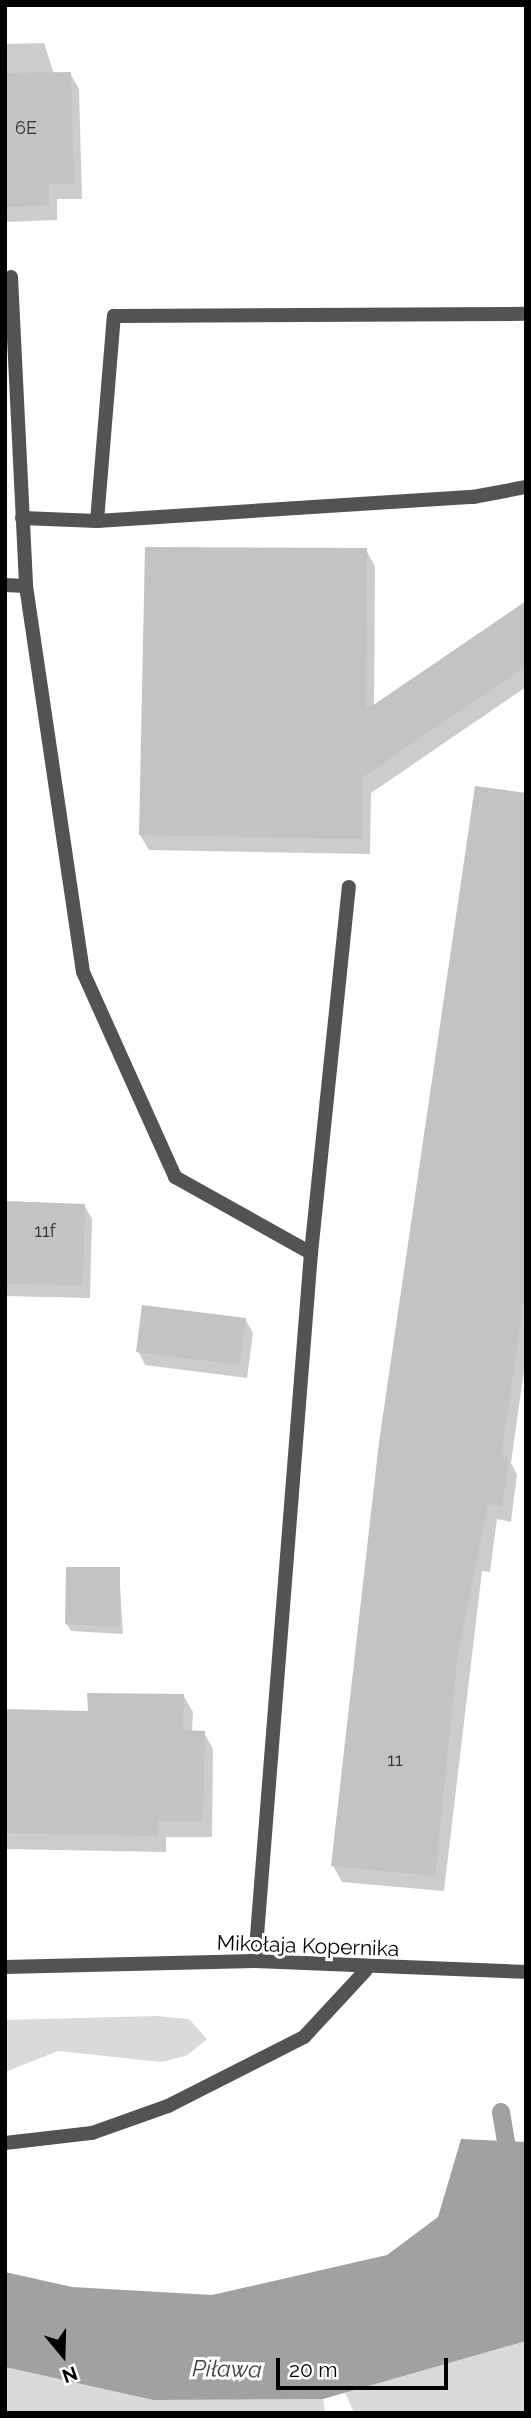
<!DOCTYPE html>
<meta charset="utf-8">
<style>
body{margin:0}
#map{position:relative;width:531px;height:2418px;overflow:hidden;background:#fff;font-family:Raleway,sans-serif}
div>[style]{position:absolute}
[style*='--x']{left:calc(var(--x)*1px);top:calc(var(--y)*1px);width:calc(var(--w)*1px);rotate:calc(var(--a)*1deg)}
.green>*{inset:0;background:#dadada}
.water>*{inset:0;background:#a1a1a1}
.shadow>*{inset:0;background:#0003}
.stream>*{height:18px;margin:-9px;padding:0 9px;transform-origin:9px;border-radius:9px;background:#a1a1a1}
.building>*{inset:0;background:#c3c3c3}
.service>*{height:14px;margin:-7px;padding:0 7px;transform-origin:7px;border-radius:7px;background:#535353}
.minor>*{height:14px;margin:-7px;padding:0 7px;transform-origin:7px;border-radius:7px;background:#535353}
span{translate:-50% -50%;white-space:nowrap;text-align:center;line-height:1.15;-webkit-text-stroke:6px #fff;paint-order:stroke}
.number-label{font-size:18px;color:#313131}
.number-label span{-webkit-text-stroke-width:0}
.street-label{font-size:21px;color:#000}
.water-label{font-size:23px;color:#424242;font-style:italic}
.frame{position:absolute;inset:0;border:7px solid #000;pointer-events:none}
.north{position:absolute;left:28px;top:2320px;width:70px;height:70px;-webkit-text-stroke:5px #fff;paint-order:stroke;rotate:161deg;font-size:19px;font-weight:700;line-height:28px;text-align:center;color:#000}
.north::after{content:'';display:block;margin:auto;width:24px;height:32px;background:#000;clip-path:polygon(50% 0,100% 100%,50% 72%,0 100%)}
.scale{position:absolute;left:276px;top:2358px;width:172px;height:32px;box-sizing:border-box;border:4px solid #000;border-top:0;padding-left:9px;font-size:21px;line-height:24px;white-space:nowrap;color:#000;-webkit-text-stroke:5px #fff;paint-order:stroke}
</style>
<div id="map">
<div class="green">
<i style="clip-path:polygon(156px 2016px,189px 2019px,207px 2039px,186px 2056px,161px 2062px,58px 2051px,5px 2072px,5px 2020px)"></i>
<i style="clip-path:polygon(526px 2341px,526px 2413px,354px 2413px,345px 2392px)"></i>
<i style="clip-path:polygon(5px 2367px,153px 2400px,323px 2399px,325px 2413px,5px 2413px)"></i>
</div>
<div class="water">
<i style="clip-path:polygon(461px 2139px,526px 2142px,526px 2341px,323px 2399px,153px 2400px,5px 2367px,5px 2272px,72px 2287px,212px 2295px,387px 2255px,438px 2217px)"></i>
</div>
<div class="shadow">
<i style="clip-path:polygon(44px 43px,54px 74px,70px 73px,79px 89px,82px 199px,57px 199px,57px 220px,5px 222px,5px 44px)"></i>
<i style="clip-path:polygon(366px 550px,375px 566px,374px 706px,526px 603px,526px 687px,371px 793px,370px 854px,149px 850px,140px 835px)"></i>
<i style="clip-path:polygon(526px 795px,526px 1356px,511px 1463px,517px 1474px,511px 1522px,497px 1519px,490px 1572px,482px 1571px,444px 1891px,342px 1882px,333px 1866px)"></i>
<i style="clip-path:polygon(5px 1201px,84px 1205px,92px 1219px,90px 1298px,5px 1296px)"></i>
<i style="clip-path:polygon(245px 1319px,253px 1333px,247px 1378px,145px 1365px,138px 1351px)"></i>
<i style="clip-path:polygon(119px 1569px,123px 1634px,71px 1631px,66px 1623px)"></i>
<i style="clip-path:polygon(183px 1695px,193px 1712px,192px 1732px,204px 1733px,213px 1749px,212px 1837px,166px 1837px,166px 1852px,5px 1849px,5px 1711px,89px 1712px)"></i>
</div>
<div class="stream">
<i style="--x:501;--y:2112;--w:49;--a:80.5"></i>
</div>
<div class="building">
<i style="clip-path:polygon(71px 72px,74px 184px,49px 184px,49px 205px,5px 207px,5px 73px)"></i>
<i style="clip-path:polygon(145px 547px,367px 548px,366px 710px,526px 601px,526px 666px,363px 777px,362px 839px,139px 835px)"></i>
<i style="clip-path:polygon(475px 786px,526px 793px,526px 1287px,501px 1456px,509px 1457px,502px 1507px,488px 1504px,458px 1653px,435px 1876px,331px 1866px,379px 1442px)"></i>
<i style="clip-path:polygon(5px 1201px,85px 1204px,83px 1285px,5px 1284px)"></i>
<i style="clip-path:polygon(142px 1305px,246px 1318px,240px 1365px,136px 1352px)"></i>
<i style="clip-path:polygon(66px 1567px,120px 1567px,120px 1627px,65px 1624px)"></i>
<i style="clip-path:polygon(87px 1693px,184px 1694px,183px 1730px,205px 1731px,203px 1821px,158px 1821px,158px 1836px,5px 1833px,5px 1709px,88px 1711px)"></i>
</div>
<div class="service">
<i style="--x:11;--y:277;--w:309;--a:87.2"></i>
<i style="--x:26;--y:586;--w:390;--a:81.6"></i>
<i style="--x:83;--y:972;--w:225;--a:65.8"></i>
<i style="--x:175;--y:1177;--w:156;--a:29.2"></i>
<i style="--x:22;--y:518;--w:75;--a:2.3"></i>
<i style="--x:97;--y:521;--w:377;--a:-3.7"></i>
<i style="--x:473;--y:497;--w:54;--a:-10.7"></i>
<i style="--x:97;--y:521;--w:206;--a:-85.3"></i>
<i style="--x:114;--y:316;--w:412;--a:-0.3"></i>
<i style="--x:5;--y:585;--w:21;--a:3"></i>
<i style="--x:255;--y:1961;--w:710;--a:-85.48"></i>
<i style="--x:311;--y:1253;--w:368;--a:-84.1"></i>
<i style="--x:5;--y:2143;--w:88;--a:-6.6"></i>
<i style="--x:92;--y:2133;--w:81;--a:-19.6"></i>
<i style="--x:168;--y:2106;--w:153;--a:-26.9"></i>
<i style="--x:304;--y:2037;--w:91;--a:-47.2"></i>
</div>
<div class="minor">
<i style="--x:5;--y:1967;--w:250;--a:-1.4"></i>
<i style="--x:255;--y:1961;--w:271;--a:2.3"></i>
</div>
<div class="number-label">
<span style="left:26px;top:128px">6E</span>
<span style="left:45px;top:1231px">11f</span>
<span style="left:395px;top:1760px">11</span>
</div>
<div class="street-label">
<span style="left:308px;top:1946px;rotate:2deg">Mikołaja Kopernika</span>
</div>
<div class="water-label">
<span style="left:227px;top:2369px;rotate:1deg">Piława</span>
</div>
<div class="frame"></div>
<div class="north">N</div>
<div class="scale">20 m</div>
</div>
